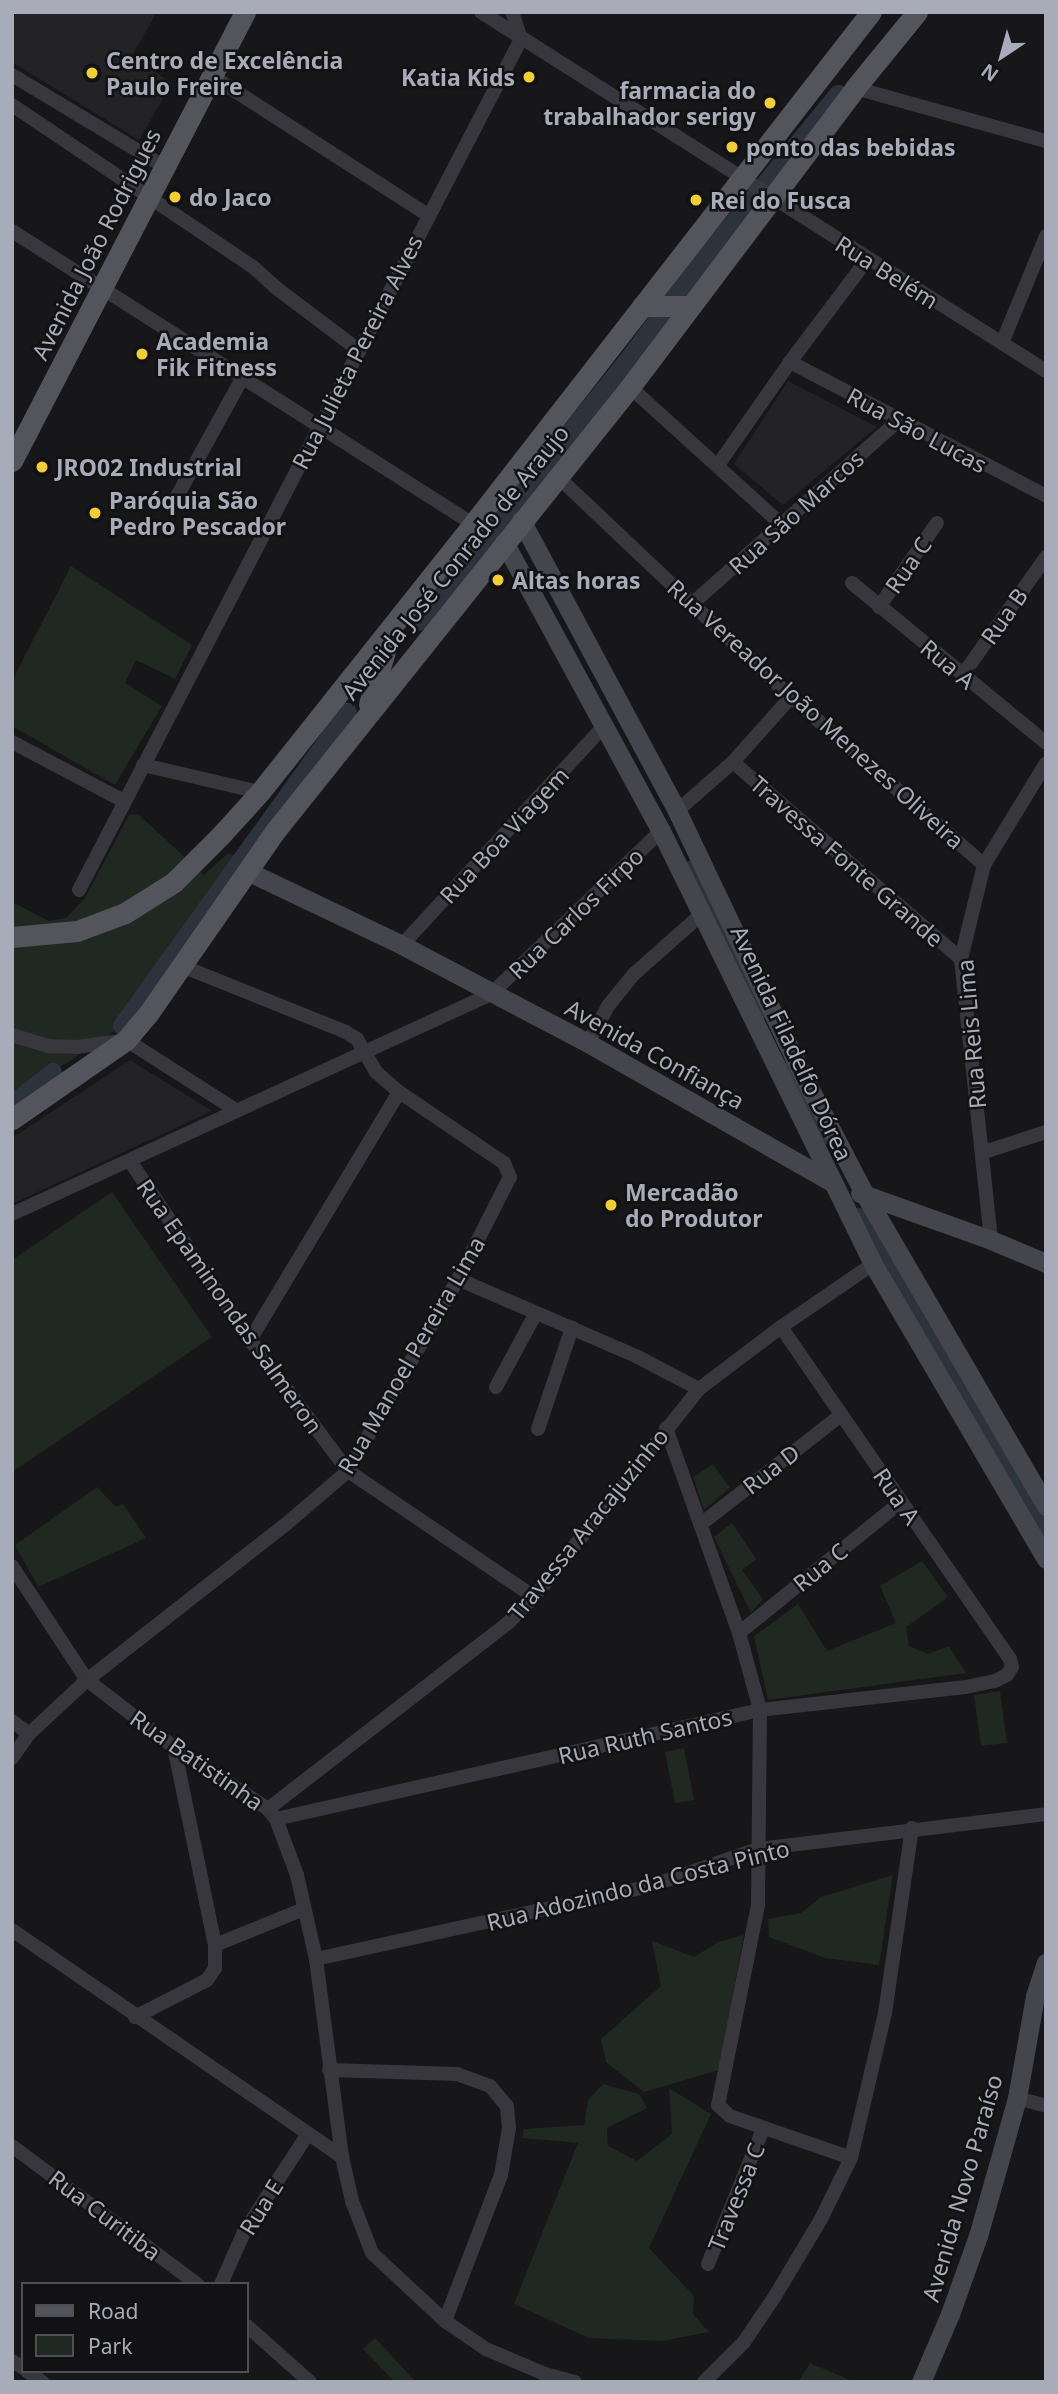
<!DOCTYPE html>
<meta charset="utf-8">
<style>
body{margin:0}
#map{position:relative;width:1058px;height:2394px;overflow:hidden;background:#171618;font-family:"Noto Sans",sans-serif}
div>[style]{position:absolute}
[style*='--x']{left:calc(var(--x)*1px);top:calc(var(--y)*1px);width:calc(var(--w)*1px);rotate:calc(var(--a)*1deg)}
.built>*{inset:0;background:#232225}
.green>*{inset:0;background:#202822}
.canal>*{height:18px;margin:-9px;padding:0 9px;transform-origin:9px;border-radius:9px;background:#2c333c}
.street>*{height:14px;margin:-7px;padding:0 7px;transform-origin:7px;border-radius:7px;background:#37373d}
.secondary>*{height:19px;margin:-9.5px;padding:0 9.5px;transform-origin:9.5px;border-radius:9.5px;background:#45464d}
.primary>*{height:21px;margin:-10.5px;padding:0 10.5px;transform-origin:10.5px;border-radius:10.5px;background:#53545c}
.dots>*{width:19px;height:19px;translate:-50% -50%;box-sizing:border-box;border:4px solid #121113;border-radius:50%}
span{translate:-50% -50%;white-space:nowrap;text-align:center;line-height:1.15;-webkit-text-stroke:5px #121113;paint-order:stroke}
.poi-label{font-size:23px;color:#a8abb8;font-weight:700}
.left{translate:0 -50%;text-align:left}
.right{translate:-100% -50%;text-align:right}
.street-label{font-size:23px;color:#a8abb8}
.frame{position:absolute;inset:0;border:14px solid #a8abb8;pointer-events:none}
.legend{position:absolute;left:21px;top:2282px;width:228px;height:91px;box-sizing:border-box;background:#121113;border:2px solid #4e4f55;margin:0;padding:9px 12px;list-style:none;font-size:21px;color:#a8abb8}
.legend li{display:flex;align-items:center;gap:14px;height:35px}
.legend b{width:35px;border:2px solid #4e4f55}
.north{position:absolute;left:967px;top:21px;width:70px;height:70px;-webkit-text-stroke:5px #121113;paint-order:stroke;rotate:216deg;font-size:19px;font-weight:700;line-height:28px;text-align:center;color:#a8abb8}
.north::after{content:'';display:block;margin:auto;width:24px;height:32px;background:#a8abb8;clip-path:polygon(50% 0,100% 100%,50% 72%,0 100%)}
</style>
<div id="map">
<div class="built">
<i style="clip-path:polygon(12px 12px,157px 12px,131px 57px,172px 83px,139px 140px,12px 62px)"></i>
<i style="clip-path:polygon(788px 381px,877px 427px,783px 505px,734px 464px)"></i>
<i style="clip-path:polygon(130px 1060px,212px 1111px,12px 1204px,12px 1138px)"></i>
</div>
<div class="green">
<i style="clip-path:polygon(71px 566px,192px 645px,175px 679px,136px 660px,125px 683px,162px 706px,115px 785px,12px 726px,12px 681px)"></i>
<i style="clip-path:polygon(138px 814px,204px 875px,228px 853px,236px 857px,122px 1026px,53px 1072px,12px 1104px,12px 902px,49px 921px,66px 918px,85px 898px,129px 815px)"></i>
<i style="clip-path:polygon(112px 1192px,212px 1337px,12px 1472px,12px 1260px)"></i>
<i style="clip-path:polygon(713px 1464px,730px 1488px,704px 1510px,693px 1477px)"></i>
<i style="clip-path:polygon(97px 1487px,116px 1507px,123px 1504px,146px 1538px,38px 1587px,15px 1545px)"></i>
<i style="clip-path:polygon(732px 1523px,756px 1559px,742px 1570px,763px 1599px,751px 1613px,714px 1537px)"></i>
<i style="clip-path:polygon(922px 1561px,948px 1597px,906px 1627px,909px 1646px,928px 1654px,949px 1646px,966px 1673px,768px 1700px,754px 1636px,798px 1604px,827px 1651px,896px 1623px,880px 1586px)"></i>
<i style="clip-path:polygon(1000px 1691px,1007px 1743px,981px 1746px,974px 1695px)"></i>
<i style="clip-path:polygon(684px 1748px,694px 1800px,675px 1803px,665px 1752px)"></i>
<i style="clip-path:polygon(893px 1875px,879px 1965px,825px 1958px,769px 1937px,768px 1919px,801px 1913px,821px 1897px)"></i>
<i style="clip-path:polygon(744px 1935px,719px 2070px,644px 2092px,606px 2062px,601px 2039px,661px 1986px,652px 1941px,694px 1957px,718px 1942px)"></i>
<i style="clip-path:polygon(603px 2084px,639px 2094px,647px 2108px,607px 2128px,608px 2146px,637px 2161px,672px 2134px,669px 2088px,711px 2114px,649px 2248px,694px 2296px,693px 2314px,709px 2332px,662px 2341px,589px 2338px,514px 2304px,578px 2143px,522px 2138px,524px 2129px,584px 2125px,588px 2100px)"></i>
<i style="clip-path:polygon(375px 2338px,416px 2382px,395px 2382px,363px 2349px)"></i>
<i style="clip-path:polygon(810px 2363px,855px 2382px,798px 2382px)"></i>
</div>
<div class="canal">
<i style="--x:418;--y:622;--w:341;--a:-51.3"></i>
<i style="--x:631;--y:356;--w:107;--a:-53.3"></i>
<i style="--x:695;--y:270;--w:227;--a:-50.9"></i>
<i style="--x:690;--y:870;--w:157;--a:62.8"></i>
<i style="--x:122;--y:1026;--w:387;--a:-54.3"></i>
<i style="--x:790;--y:1070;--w:74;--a:65.2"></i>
<i style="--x:12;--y:1104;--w:52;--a:-38"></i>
<i style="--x:859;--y:1217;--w:368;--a:59.5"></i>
</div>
<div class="street">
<i style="--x:481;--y:12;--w:669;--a:32.43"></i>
<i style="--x:12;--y:75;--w:179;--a:31"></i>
<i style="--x:212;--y:76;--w:257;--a:32.8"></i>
<i style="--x:855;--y:88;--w:198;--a:15.5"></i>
<i style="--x:12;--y:105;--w:290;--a:33.9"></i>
<i style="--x:253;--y:267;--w:30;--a:42"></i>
<i style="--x:275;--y:287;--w:106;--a:37"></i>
<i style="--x:12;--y:231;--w:546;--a:32.44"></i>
<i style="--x:1002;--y:343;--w:116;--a:-67.6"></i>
<i style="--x:790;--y:362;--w:289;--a:27.6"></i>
<i style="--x:630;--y:387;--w:205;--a:42.2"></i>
<i style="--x:718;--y:465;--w:126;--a:-55"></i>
<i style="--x:790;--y:362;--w:128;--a:-53"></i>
<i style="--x:557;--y:476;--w:322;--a:43.4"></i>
<i style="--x:791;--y:697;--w:256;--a:41"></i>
<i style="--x:175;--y:500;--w:141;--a:-61.1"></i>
<i style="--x:852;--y:583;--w:251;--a:39.5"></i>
<i style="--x:693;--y:603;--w:274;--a:-41.6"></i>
<i style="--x:879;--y:607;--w:102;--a:-55.4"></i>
<i style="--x:962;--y:676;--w:146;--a:-54.8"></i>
<i style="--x:12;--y:742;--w:127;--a:27.8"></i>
<i style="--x:733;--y:762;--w:301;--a:40.8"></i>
<i style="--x:143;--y:765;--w:120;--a:13"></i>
<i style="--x:677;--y:811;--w:74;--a:-41.2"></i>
<i style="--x:733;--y:762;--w:87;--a:-48.3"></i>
<i style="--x:79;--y:890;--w:959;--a:-62.55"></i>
<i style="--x:521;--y:39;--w:28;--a:-108"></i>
<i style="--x:402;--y:945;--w:299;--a:-47.3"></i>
<i style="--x:12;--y:1035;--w:37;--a:17"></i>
<i style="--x:47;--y:1046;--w:30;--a:2"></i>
<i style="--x:77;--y:1047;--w:49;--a:-8.1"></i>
<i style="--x:126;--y:1040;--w:130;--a:32.5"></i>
<i style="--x:588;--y:1043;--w:42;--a:-61.6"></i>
<i style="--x:608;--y:1006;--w:41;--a:-50.9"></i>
<i style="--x:634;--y:974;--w:92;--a:-41.5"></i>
<i style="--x:984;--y:1152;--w:65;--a:-17.9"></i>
<i style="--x:130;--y:1161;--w:216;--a:56.2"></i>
<i style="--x:250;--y:1340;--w:164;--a:53.2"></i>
<i style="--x:348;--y:1471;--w:225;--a:34.1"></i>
<i style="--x:12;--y:1214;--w:527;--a:-24.67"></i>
<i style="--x:491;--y:994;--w:236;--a:-43.8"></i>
<i style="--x:991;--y:1240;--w:283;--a:-96.1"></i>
<i style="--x:961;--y:959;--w:97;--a:-76.3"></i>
<i style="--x:984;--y:865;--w:119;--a:-58.7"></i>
<i style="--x:458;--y:1279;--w:196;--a:23.4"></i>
<i style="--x:638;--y:1357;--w:69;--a:27.7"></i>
<i style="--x:250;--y:1340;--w:289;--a:-59"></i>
<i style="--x:496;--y:1387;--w:84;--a:-61.6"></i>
<i style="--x:666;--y:1428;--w:218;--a:70.4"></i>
<i style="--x:739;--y:1633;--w:80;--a:74.7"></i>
<i style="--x:760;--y:1710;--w:195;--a:90.6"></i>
<i style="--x:758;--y:1905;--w:204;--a:101.3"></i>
<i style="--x:718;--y:2105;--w:16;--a:43"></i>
<i style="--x:730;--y:2116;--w:128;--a:19.1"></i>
<i style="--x:538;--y:1429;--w:107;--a:-71.4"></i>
<i style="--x:701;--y:1524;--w:177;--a:-37.9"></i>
<i style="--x:12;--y:1566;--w:136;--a:56.7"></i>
<i style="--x:87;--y:1680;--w:110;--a:37.6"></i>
<i style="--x:174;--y:1747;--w:113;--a:33.4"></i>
<i style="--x:268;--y:1809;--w:13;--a:51"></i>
<i style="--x:276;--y:1819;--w:60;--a:69.4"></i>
<i style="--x:297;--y:1875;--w:86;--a:77.3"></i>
<i style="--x:316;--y:1959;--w:200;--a:82.5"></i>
<i style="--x:342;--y:2157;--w:45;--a:77.2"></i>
<i style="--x:352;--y:2201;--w:56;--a:69"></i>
<i style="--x:372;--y:2253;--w:100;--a:43"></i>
<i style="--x:445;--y:2321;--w:50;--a:34.3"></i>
<i style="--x:486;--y:2349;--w:64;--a:23"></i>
<i style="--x:545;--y:2374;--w:31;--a:15"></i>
<i style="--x:739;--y:1633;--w:208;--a:-39"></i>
<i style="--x:12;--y:1721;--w:21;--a:37"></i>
<i style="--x:12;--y:1758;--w:29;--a:-55"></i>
<i style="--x:29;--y:1734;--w:79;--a:-43"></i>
<i style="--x:87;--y:1680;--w:253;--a:-38.1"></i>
<i style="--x:286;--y:1524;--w:82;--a:-40.5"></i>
<i style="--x:348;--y:1471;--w:221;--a:-60.2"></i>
<i style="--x:458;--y:1279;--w:114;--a:-63"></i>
<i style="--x:510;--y:1177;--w:15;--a:-113"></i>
<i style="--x:504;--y:1163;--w:127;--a:-145.9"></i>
<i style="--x:399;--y:1092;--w:30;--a:-139"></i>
<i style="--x:376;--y:1072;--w:38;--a:-120"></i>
<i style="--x:357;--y:1039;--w:13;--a:-148"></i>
<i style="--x:346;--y:1032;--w:177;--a:-158.1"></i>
<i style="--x:268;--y:1809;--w:304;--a:-37.8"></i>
<i style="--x:508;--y:1623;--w:37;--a:-45"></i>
<i style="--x:534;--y:1597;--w:265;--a:-51.6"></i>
<i style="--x:699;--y:1389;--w:103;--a:-37.1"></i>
<i style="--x:781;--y:1327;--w:112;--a:-34.4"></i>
<i style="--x:276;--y:1819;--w:496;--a:-12.7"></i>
<i style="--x:760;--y:1710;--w:207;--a:-6.4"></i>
<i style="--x:966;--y:1687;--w:30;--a:-12"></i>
<i style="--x:995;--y:1681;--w:13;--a:-27"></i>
<i style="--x:1007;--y:1675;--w:9;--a:-58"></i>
<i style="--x:1012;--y:1667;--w:8;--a:-104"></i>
<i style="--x:1010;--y:1659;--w:403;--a:-124.6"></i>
<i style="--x:12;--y:1930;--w:401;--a:34.5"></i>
<i style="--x:215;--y:1945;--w:96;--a:-22"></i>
<i style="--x:316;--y:1959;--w:339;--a:-12.3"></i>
<i style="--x:647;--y:1887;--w:117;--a:-18.9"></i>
<i style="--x:758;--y:1849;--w:290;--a:-6.9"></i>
<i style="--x:135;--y:2017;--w:81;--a:-27.2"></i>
<i style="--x:207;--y:1980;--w:14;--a:-56"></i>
<i style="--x:215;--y:1968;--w:23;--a:-90"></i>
<i style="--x:215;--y:1945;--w:202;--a:-101.7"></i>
<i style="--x:329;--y:2070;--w:128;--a:1.8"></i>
<i style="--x:457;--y:2074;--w:35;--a:20"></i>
<i style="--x:490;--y:2086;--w:26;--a:50"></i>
<i style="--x:507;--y:2106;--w:22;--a:85"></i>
<i style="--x:509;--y:2128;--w:48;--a:99.7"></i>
<i style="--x:501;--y:2175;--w:156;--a:111"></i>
<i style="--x:1017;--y:2098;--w:30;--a:15"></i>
<i style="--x:12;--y:2146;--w:231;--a:36.7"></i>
<i style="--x:708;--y:2264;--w:146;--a:-67.8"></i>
<i style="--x:221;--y:2284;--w:57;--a:-66.1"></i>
<i style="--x:244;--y:2232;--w:117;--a:-56.9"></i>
<i style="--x:247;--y:2326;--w:84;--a:41.6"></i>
<i style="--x:12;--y:2361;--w:13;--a:32"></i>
<i style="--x:27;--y:2371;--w:19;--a:36"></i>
<i style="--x:704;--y:2382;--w:57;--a:-45"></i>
<i style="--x:744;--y:2342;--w:55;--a:-56"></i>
<i style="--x:775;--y:2296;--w:90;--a:-59.1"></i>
<i style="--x:821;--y:2219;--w:68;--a:-63.8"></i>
<i style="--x:851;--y:2158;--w:149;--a:-76.8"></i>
<i style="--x:885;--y:2013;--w:187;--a:-81.7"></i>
</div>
<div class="secondary">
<i style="--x:521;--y:520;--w:330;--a:61.8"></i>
<i style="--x:677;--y:811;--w:291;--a:64.6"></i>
<i style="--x:802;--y:1074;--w:136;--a:62.5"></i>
<i style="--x:865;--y:1195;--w:360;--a:59.8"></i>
<i style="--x:504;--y:542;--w:329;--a:61.5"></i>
<i style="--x:661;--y:831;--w:482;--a:63.9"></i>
<i style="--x:873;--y:1264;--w:342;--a:59.6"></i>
<i style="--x:247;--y:871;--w:172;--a:25.5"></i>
<i style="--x:402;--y:945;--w:210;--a:27.8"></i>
<i style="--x:588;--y:1043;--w:281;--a:29.7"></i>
<i style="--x:860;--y:1193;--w:139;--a:19.7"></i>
<i style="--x:991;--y:1240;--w:60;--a:22.7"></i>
<i style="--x:921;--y:2382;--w:74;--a:-66.9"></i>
<i style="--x:950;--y:2314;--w:83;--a:-70.3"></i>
<i style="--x:978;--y:2236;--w:143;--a:-74.2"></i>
<i style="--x:1017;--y:2098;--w:104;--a:-80"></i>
<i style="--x:1035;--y:1996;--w:35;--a:-72"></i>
</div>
<div class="primary">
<i style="--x:642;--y:306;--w:47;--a:0"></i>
<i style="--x:12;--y:461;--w:506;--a:-62.57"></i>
<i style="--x:369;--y:704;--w:69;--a:-73.1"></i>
<i style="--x:12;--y:937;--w:65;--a:-5.3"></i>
<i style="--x:77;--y:931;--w:51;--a:-20.6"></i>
<i style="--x:125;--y:913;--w:58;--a:-32.3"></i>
<i style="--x:174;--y:882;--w:66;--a:-45"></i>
<i style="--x:221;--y:835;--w:58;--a:-47.8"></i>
<i style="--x:260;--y:792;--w:342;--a:-51.5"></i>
<i style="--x:473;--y:524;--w:648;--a:-52.14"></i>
<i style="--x:12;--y:1119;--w:139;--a:-34.7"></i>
<i style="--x:126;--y:1040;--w:34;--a:-50"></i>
<i style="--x:148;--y:1014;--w:224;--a:-55.2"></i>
<i style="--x:276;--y:830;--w:567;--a:-51.37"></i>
<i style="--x:630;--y:387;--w:374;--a:-53"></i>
<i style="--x:855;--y:88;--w:98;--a:-50.8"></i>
</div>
<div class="dots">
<i style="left:92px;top:73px;background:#f1ce36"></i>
<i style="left:529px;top:77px;background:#f1ce36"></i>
<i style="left:770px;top:103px;background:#f1ce36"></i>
<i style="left:732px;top:147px;background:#f1ce36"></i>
<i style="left:175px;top:197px;background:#f1ce36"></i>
<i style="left:696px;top:200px;background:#f1ce36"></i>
<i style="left:142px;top:354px;background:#f1ce36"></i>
<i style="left:42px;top:467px;background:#f1ce36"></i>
<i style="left:95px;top:513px;background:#f1ce36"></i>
<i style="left:498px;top:580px;background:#f1ce36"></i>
<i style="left:611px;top:1205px;background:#f1ce36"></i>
</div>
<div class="poi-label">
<span class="left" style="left:106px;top:73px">Centro de Excelência<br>Paulo Freire</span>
<span class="right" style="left:515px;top:77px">Katia Kids</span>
<span class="right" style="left:756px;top:103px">farmacia do<br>trabalhador serigy</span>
<span class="left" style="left:746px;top:147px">ponto das bebidas</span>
<span class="left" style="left:189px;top:197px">do Jaco</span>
<span class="left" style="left:710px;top:200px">Rei do Fusca</span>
<span class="left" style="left:156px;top:354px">Academia<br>Fik Fitness</span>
<span class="left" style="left:56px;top:467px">JRO02 Industrial</span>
<span class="left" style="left:109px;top:513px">Paróquia São<br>Pedro Pescador</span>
<span class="left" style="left:512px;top:580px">Altas horas</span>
<span class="left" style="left:625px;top:1205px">Mercadão<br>do Produtor</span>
</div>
<div class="street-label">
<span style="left:96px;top:244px;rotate:-63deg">Avenida João Rodrigues</span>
<span style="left:887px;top:272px;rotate:32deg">Rua Belém</span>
<span style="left:357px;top:352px;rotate:-63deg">Rua Julieta Pereira Alves</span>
<span style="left:917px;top:430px;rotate:28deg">Rua São Lucas</span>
<span style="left:796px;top:512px;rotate:-42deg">Rua São Marcos</span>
<span style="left:455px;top:562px;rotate:-51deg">Avenida José Conrado de Araujo</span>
<span style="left:908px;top:565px;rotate:-55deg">Rua C</span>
<span style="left:1004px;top:616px;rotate:-55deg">Rua B</span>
<span style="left:948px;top:664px;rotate:40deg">Rua A</span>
<span style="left:816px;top:714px;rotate:42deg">Rua Vereador João Menezes Oliveira</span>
<span style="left:504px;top:835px;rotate:-47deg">Rua Boa Viagem</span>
<span style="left:847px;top:861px;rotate:41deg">Travessa Fonte Grande</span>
<span style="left:576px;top:913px;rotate:-44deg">Rua Carlos Firpo</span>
<span style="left:971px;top:1034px;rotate:-95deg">Rua Reis Lima</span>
<span style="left:792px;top:1043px;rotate:65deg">Avenida Filadelfo Dórea</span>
<span style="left:655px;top:1054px;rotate:29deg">Avenida Confiança</span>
<span style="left:230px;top:1306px;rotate:55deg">Rua Epaminondas Salmeron</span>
<span style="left:411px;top:1355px;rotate:-60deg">Rua Manoel Pereira Lima</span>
<span style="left:771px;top:1469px;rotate:-38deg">Rua D</span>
<span style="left:897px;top:1496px;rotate:55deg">Rua A</span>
<span style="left:588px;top:1524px;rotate:-51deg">Travessa Aracajuzinho</span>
<span style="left:820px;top:1567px;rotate:-39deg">Rua C</span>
<span style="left:645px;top:1736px;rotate:-13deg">Rua Ruth Santos</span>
<span style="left:197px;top:1760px;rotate:35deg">Rua Batistinha</span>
<span style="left:638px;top:1885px;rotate:-14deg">Rua Adozindo da Costa Pinto</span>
<span style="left:962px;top:2188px;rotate:-74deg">Avenida Novo Paraíso</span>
<span style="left:736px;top:2197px;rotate:-68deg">Travessa C</span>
<span style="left:261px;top:2207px;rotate:-58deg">Rua E</span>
<span style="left:105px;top:2215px;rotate:37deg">Rua Curitiba</span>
</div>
<div class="frame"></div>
<ul class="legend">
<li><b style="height:9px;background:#53545c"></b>Road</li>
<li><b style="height:19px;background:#202822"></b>Park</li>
</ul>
<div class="north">N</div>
</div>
